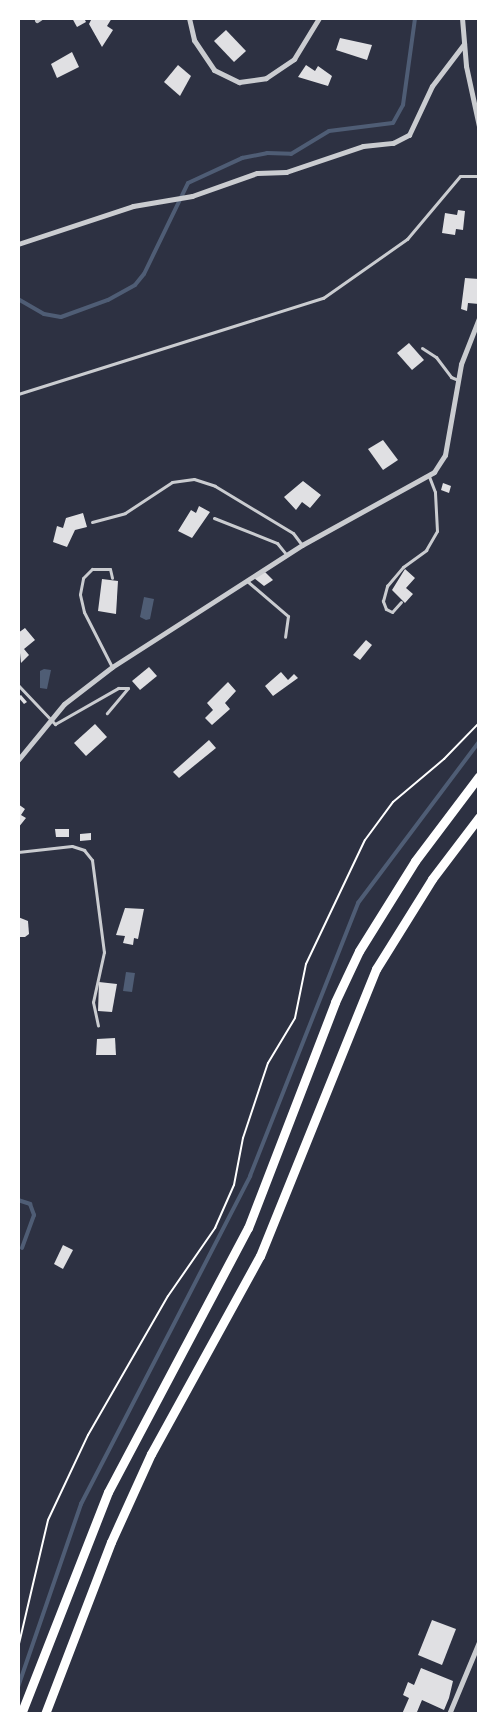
<!DOCTYPE html>
<style>
body{margin:0}
#map{position:relative;width:497px;height:1732px;overflow:hidden;background:#2d3142;font-family:Roboto,sans-serif}
div>[style]{position:absolute}
[style*='--x']{left:calc(var(--x)*1px);top:calc(var(--y)*1px);width:calc(var(--w)*1px);rotate:calc(var(--a)*1deg)}
.water>*{inset:0;background:#4f5d75}
.stream>*{height:4px;margin:-2px;padding:0 2px;transform-origin:2px;border-radius:2px;background:#4f5d75}
.building>*{inset:0;background:#e0e0e3}
.path>*{height:2px;margin:-1px;padding:0 1px;transform-origin:1px;border-radius:1px;background:#fff}
.service>*{height:3px;margin:-1.5px;padding:0 1.5px;transform-origin:1.5px;border-radius:1.5px;background:#caccd0}
.minor>*{height:5px;margin:-2.5px;padding:0 2.5px;transform-origin:2.5px;border-radius:2.5px;background:#caccd0}
.motorway>*{height:9px;margin:-4.5px;padding:0 4.5px;transform-origin:4.5px;border-radius:4.5px;background:#fff}
span{translate:-50% -50%;white-space:nowrap;text-align:center;line-height:1.15;-webkit-text-stroke:4.5px #fff;paint-order:stroke}
.frame{position:absolute;inset:0;border:20px solid #fff;pointer-events:none}
</style>
<div id="map">
<div class="water">
<i style="clip-path:polygon(144px 597px,154px 599px,150px 619px,146px 620px,140px 617px)"></i>
<i style="clip-path:polygon(44px 669px,51px 670px,47px 689px,40px 688px,40px 671px)"></i>
<i style="clip-path:polygon(126px 972px,135px 973px,132px 992px,123px 991px)"></i>
</div>
<div class="stream">
<i style="--x:18;--y:299;--w:30;--a:30"></i>
<i style="--x:44;--y:314;--w:17;--a:10"></i>
<i style="--x:61;--y:317;--w:50;--a:-19.9"></i>
<i style="--x:108;--y:300;--w:31;--a:-29"></i>
<i style="--x:135;--y:285;--w:14;--a:-51"></i>
<i style="--x:144;--y:274;--w:101;--a:-64.2"></i>
<i style="--x:188;--y:183;--w:60;--a:-24.8"></i>
<i style="--x:242;--y:158;--w:25;--a:-11"></i>
<i style="--x:267;--y:153;--w:24;--a:2"></i>
<i style="--x:291;--y:154;--w:44;--a:-31.2"></i>
<i style="--x:329;--y:131;--w:64;--a:-7.1"></i>
<i style="--x:393;--y:123;--w:21;--a:-61"></i>
<i style="--x:403;--y:105;--w:88;--a:-82.1"></i>
<i style="--x:18;--y:1200;--w:13;--a:18"></i>
<i style="--x:30;--y:1204;--w:12;--a:70"></i>
<i style="--x:34;--y:1215;--w:35;--a:110"></i>
<i style="--x:18;--y:1687;--w:194;--a:-71"></i>
<i style="--x:81;--y:1504;--w:369;--a:-62.7"></i>
<i style="--x:250;--y:1176;--w:294;--a:-68.4"></i>
<i style="--x:358;--y:903;--w:201;--a:-53.1"></i>
</div>
<div class="building">
<i style="clip-path:polygon(72px 18px,84px 18px,86px 22px,77px 27px)"></i>
<i style="clip-path:polygon(92px 18px,112px 18px,107px 26px,113px 30px,102px 47px,89px 24px)"></i>
<i style="clip-path:polygon(226px 30px,246px 51px,234px 62px,214px 41px)"></i>
<i style="clip-path:polygon(340px 38px,372px 45px,367px 60px,336px 50px)"></i>
<i style="clip-path:polygon(72px 52px,79px 67px,57px 78px,51px 64px)"></i>
<i style="clip-path:polygon(178px 65px,191px 76px,180px 96px,164px 82px)"></i>
<i style="clip-path:polygon(306px 65px,315px 71px,318px 66px,332px 76px,328px 86px,298px 77px)"></i>
<i style="clip-path:polygon(458px 210px,465px 211px,463px 230px,456px 229px,455px 235px,442px 233px,445px 213px,457px 215px)"></i>
<i style="clip-path:polygon(465px 278px,479px 279px,479px 304px,468px 303px,467px 311px,461px 309px)"></i>
<i style="clip-path:polygon(409px 343px,424px 360px,412px 370px,397px 353px)"></i>
<i style="clip-path:polygon(383px 440px,398px 460px,383px 470px,368px 449px)"></i>
<i style="clip-path:polygon(303px 481px,321px 495px,310px 508px,302px 502px,296px 510px,284px 497px)"></i>
<i style="clip-path:polygon(443px 483px,451px 486px,449px 493px,441px 490px)"></i>
<i style="clip-path:polygon(199px 506px,210px 512px,192px 538px,178px 531px,191px 510px,196px 513px)"></i>
<i style="clip-path:polygon(83px 513px,87px 527px,75px 530px,67px 547px,53px 542px,57px 526px,63px 528px,66px 518px)"></i>
<i style="clip-path:polygon(405px 569px,415px 578px,406px 588px,413px 594px,405px 603px,392px 590px)"></i>
<i style="clip-path:polygon(265px 572px,273px 580px,264px 586px,254px 578px)"></i>
<i style="clip-path:polygon(102px 579px,118px 581px,116px 614px,98px 611px)"></i>
<i style="clip-path:polygon(25px 628px,35px 640px,24px 649px,29px 655px,21px 663px,18px 633px)"></i>
<i style="clip-path:polygon(366px 640px,372px 645px,360px 660px,353px 655px)"></i>
<i style="clip-path:polygon(149px 667px,157px 676px,140px 690px,132px 681px)"></i>
<i style="clip-path:polygon(281px 672px,288px 680px,294px 674px,298px 678px,273px 696px,265px 686px)"></i>
<i style="clip-path:polygon(228px 682px,236px 691px,225px 703px,230px 709px,212px 725px,205px 718px,213px 710px,207px 703px)"></i>
<i style="clip-path:polygon(21px 695px,27px 702px,24px 704px,18px 697px)"></i>
<i style="clip-path:polygon(95px 724px,107px 737px,86px 756px,74px 743px)"></i>
<i style="clip-path:polygon(209px 740px,216px 748px,179px 778px,173px 772px)"></i>
<i style="clip-path:polygon(18px 804px,25px 809px,21px 815px,26px 818px,18px 828px)"></i>
<i style="clip-path:polygon(55px 829px,69px 829px,69px 837px,56px 837px)"></i>
<i style="clip-path:polygon(91px 833px,91px 840px,80px 841px,80px 834px)"></i>
<i style="clip-path:polygon(125px 908px,144px 909px,138px 939px,134px 938px,133px 945px,123px 943px,125px 936px,116px 935px)"></i>
<i style="clip-path:polygon(18px 917px,28px 921px,29px 934px,25px 937px,18px 937px)"></i>
<i style="clip-path:polygon(99px 982px,117px 984px,112px 1012px,98px 1011px)"></i>
<i style="clip-path:polygon(115px 1038px,116px 1055px,96px 1055px,97px 1039px)"></i>
<i style="clip-path:polygon(63px 1245px,73px 1250px,63px 1269px,54px 1264px)"></i>
<i style="clip-path:polygon(432px 1620px,456px 1629px,442px 1665px,418px 1655px)"></i>
<i style="clip-path:polygon(421px 1668px,453px 1681px,449px 1698px,444px 1710px,422px 1700px,417px 1712px,422px 1714px,402px 1714px,409px 1698px,403px 1695px,408px 1682px,414px 1685px)"></i>
</div>
<div class="path">
<i style="--x:18;--y:1648;--w:131;--a:-76.8"></i>
<i style="--x:48;--y:1520;--w:94;--a:-64.8"></i>
<i style="--x:88;--y:1435;--w:160;--a:-60.1"></i>
<i style="--x:168;--y:1296;--w:83;--a:-55.3"></i>
<i style="--x:215;--y:1228;--w:47;--a:-66.2"></i>
<i style="--x:234;--y:1185;--w:48;--a:-79.2"></i>
<i style="--x:243;--y:1138;--w:79;--a:-71.6"></i>
<i style="--x:268;--y:1063;--w:52;--a:-59"></i>
<i style="--x:295;--y:1018;--w:55;--a:-78.5"></i>
<i style="--x:306;--y:964;--w:137;--a:-64.6"></i>
<i style="--x:365;--y:840;--w:47;--a:-53.6"></i>
<i style="--x:393;--y:802;--w:67;--a:-40.1"></i>
<i style="--x:444;--y:759;--w:50;--a:-45.8"></i>
</div>
<div class="service">
<i style="--x:422;--y:348;--w:17;--a:33"></i>
<i style="--x:436;--y:357;--w:25;--a:53"></i>
<i style="--x:451;--y:377;--w:8;--a:23"></i>
<i style="--x:18;--y:394;--w:320;--a:-17.5"></i>
<i style="--x:323;--y:298;--w:103;--a:-35.1"></i>
<i style="--x:407;--y:239;--w:82;--a:-49.9"></i>
<i style="--x:460;--y:176;--w:19;--a:0"></i>
<i style="--x:214;--y:518;--w:68;--a:21.6"></i>
<i style="--x:277;--y:543;--w:14;--a:51"></i>
<i style="--x:92;--y:522;--w:34;--a:-15"></i>
<i style="--x:125;--y:513;--w:56;--a:-33.4"></i>
<i style="--x:172;--y:482;--w:22;--a:-8"></i>
<i style="--x:194;--y:479;--w:22;--a:18"></i>
<i style="--x:215;--y:486;--w:91;--a:31.1"></i>
<i style="--x:293;--y:533;--w:15;--a:53"></i>
<i style="--x:247;--y:581;--w:54;--a:40.5"></i>
<i style="--x:288;--y:616;--w:21;--a:98"></i>
<i style="--x:401;--y:602;--w:13;--a:132"></i>
<i style="--x:392;--y:612;--w:7;--a:-153"></i>
<i style="--x:386;--y:609;--w:9;--a:-111"></i>
<i style="--x:383;--y:601;--w:16;--a:-75"></i>
<i style="--x:387;--y:586;--w:25;--a:-50"></i>
<i style="--x:403;--y:567;--w:29;--a:-36"></i>
<i style="--x:426;--y:550;--w:22;--a:-60"></i>
<i style="--x:437;--y:531;--w:39;--a:-93"></i>
<i style="--x:435;--y:492;--w:17;--a:-111"></i>
<i style="--x:112;--y:667;--w:62;--a:-117"></i>
<i style="--x:84;--y:612;--w:18;--a:-103"></i>
<i style="--x:80;--y:594;--w:16;--a:-79"></i>
<i style="--x:83;--y:578;--w:13;--a:-45"></i>
<i style="--x:92;--y:569;--w:18;--a:0"></i>
<i style="--x:110;--y:569;--w:9;--a:77"></i>
<i style="--x:18;--y:685;--w:54;--a:46.5"></i>
<i style="--x:55;--y:724;--w:73;--a:-29.7"></i>
<i style="--x:118;--y:688;--w:10;--a:0"></i>
<i style="--x:128;--y:688;--w:33;--a:130"></i>
<i style="--x:18;--y:852;--w:54;--a:-6.3"></i>
<i style="--x:72;--y:846;--w:13;--a:18"></i>
<i style="--x:84;--y:850;--w:13;--a:51"></i>
<i style="--x:92;--y:860;--w:93;--a:82.6"></i>
<i style="--x:104;--y:952;--w:51;--a:102.4"></i>
<i style="--x:93;--y:1002;--w:24;--a:78"></i>
</div>
<div class="minor">
<i style="--x:189;--y:18;--w:23;--a:77"></i>
<i style="--x:194;--y:40;--w:36;--a:56"></i>
<i style="--x:214;--y:70;--w:28;--a:26"></i>
<i style="--x:239;--y:82;--w:27;--a:-8"></i>
<i style="--x:266;--y:78;--w:34;--a:-34"></i>
<i style="--x:294;--y:59;--w:48;--a:-58.6"></i>
<i style="--x:462;--y:18;--w:48;--a:85.2"></i>
<i style="--x:466;--y:66;--w:61;--a:77.8"></i>
<i style="--x:37;--y:20;--w:4;--a:-34"></i>
<i style="--x:18;--y:244;--w:121;--a:-18.3"></i>
<i style="--x:133;--y:206;--w:60;--a:-9.6"></i>
<i style="--x:192;--y:196;--w:69;--a:-19.5"></i>
<i style="--x:257;--y:173;--w:29;--a:-2"></i>
<i style="--x:286;--y:172;--w:81;--a:-18.7"></i>
<i style="--x:363;--y:146;--w:30;--a:-6"></i>
<i style="--x:393;--y:143;--w:18;--a:-27"></i>
<i style="--x:409;--y:135;--w:54;--a:-64.9"></i>
<i style="--x:432;--y:86;--w:53;--a:-52.7"></i>
<i style="--x:18;--y:760;--w:72;--a:-50.6"></i>
<i style="--x:64;--y:704;--w:61;--a:-37.6"></i>
<i style="--x:112;--y:667;--w:226;--a:-32.7"></i>
<i style="--x:302;--y:545;--w:151;--a:-28.9"></i>
<i style="--x:434;--y:472;--w:20;--a:-57"></i>
<i style="--x:445;--y:455;--w:92;--a:-80"></i>
<i style="--x:461;--y:364;--w:49;--a:-68.6"></i>
<i style="--x:449;--y:1714;--w:78;--a:-67.4"></i>
</div>
<div class="motorway">
<i style="--x:21;--y:1714;--w:238;--a:-68.6"></i>
<i style="--x:108;--y:1492;--w:299;--a:-62.1"></i>
<i style="--x:248;--y:1228;--w:242;--a:-68.9"></i>
<i style="--x:335;--y:1002;--w:56;--a:-64.8"></i>
<i style="--x:359;--y:951;--w:106;--a:-58.1"></i>
<i style="--x:415;--y:861;--w:106;--a:-53"></i>
<i style="--x:45;--y:1714;--w:184;--a:-69"></i>
<i style="--x:111;--y:1542;--w:97;--a:-65.6"></i>
<i style="--x:151;--y:1454;--w:226;--a:-61.2"></i>
<i style="--x:260;--y:1256;--w:310;--a:-68"></i>
<i style="--x:376;--y:969;--w:106;--a:-58.1"></i>
<i style="--x:432;--y:879;--w:78;--a:-52.8"></i>
</div>
<div class="frame"></div>
</div>
